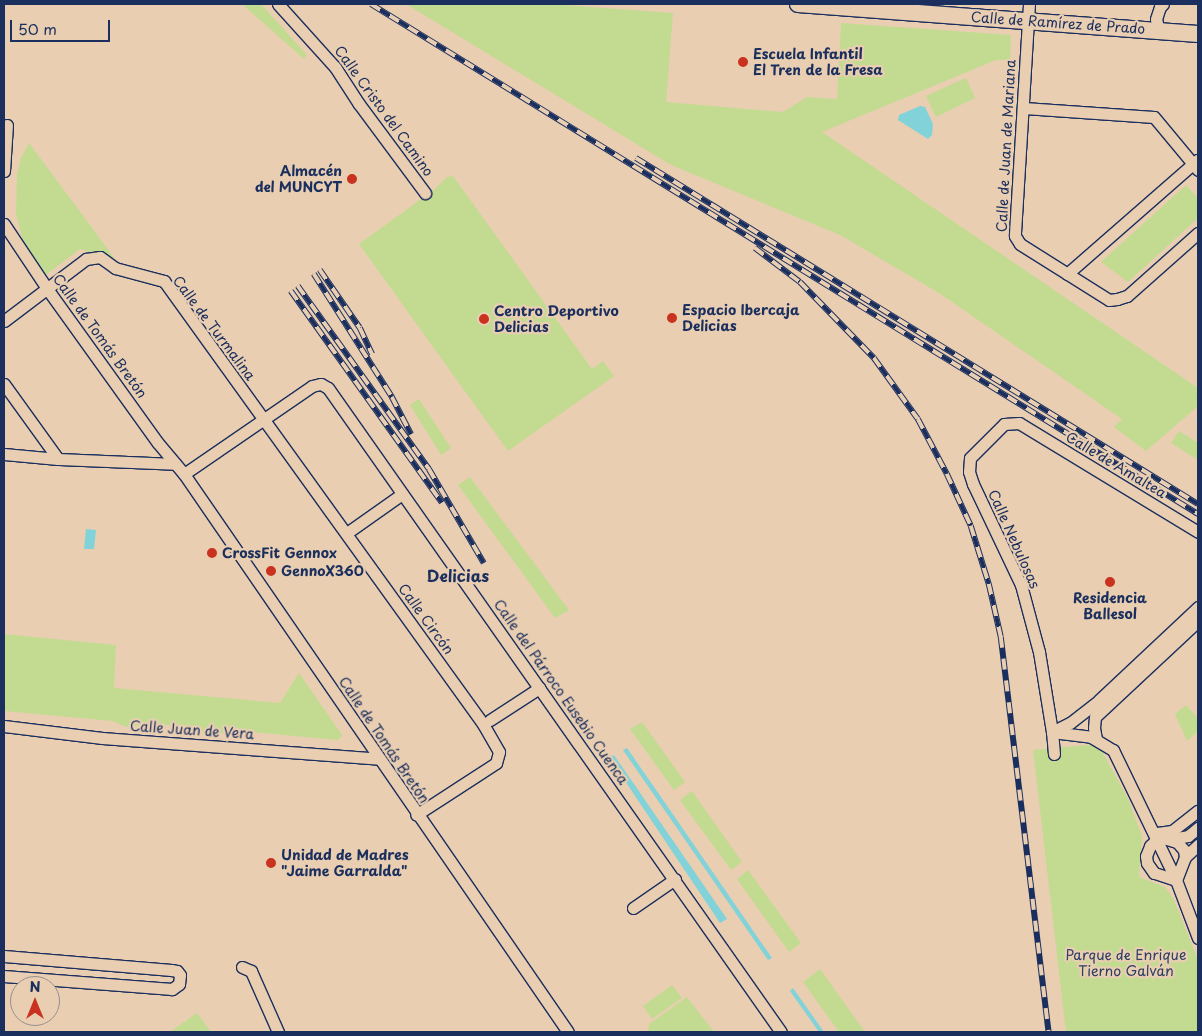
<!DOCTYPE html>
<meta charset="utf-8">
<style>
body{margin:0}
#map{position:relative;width:1202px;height:1036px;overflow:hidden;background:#e9ceb1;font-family:"Playpen Sans",sans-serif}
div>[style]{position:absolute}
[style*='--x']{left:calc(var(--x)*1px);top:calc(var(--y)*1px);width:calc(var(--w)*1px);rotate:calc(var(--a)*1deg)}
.green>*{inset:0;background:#c2db91}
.water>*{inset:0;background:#81d3d9}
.roads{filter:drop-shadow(1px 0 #1b2f5e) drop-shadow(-1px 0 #1b2f5e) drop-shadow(0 1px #1b2f5e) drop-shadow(0 -1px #1b2f5e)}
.street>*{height:11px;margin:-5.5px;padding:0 5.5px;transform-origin:5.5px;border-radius:5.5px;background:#e9ceb1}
.secondary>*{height:16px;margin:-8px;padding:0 8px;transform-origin:8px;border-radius:8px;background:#e9ceb1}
.rail>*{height:5.5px;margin-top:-2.75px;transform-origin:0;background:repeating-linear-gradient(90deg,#e9ceb1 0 11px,#1b2f5e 0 22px);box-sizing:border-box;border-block:1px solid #1b2f5e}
.dots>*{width:14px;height:14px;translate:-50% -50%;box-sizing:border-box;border:2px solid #e9ceb1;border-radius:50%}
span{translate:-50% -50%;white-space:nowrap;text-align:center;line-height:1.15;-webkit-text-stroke:4.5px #e9ceb1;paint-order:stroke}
.street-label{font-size:14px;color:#1b2f5e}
.poi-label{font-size:14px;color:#1b2f5e;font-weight:700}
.left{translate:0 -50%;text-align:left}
.right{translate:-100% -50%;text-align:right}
.park-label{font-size:14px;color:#2c4063}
.quarter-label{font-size:16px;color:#1b2f5e;font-weight:700}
.frame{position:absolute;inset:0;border:5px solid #1b2f5e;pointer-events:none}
.north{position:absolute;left:10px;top:976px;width:50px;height:50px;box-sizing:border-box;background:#e9ceb1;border:1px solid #978e90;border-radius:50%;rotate:0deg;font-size:14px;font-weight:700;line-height:20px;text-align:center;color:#1b2f5e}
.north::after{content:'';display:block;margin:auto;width:18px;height:22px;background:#c8321e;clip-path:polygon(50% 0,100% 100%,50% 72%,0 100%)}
.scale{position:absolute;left:10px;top:20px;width:100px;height:22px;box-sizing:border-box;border:2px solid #1b2f5e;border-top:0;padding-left:6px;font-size:15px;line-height:18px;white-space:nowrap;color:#1b2f5e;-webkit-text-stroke:4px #e9ceb1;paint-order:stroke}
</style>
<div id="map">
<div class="green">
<i style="clip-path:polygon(242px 4px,261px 4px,307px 55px,304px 59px)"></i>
<i style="clip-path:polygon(406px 4px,550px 4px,673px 13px,666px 102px,783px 112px,807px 97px,837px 99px,841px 23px,1011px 35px,1010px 60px,996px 60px,822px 132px,1198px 388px,1198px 406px,1146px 451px,1114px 427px,1122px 419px,939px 293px,840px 235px,671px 165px)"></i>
<i style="clip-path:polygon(966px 78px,975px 98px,936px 117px,926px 96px)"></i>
<i style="clip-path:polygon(29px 143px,84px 217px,115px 259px,80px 249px,43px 277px,24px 246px,16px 213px,17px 174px,21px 158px)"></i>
<i style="clip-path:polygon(453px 176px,592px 369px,603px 361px,614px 376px,508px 451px,359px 244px,435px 189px,447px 177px)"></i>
<i style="clip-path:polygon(1186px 185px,1198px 198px,1198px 218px,1128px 282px,1101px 262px)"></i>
<i style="clip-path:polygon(419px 399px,451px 448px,441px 455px,410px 405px)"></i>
<i style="clip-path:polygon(1179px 431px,1198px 443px,1198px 460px,1171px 443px)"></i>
<i style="clip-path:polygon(470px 477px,569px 610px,555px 618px,458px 485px)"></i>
<i style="clip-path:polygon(4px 634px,116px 645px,114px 688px,280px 703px,299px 673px,342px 735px,338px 740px,239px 731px,233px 734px,202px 732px,178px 726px,155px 724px,126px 727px,113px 721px,4px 711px)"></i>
<i style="clip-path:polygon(1186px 705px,1198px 718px,1198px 731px,1187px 741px,1175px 714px)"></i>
<i style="clip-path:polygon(642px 722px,685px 782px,674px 790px,630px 729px)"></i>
<i style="clip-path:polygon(1098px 744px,1128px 799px,1142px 836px,1139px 877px,1165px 887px,1173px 898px,1198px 960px,1198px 1032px,1066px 1032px,1033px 750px)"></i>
<i style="clip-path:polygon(692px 791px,742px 862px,731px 870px,680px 800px)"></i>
<i style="clip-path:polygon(748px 870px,801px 943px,789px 952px,737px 879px)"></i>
<i style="clip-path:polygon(820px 969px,865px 1032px,839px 1032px,803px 982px)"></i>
<i style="clip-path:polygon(672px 985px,682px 998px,652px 1019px,643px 1006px)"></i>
<i style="clip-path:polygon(687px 997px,714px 1032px,648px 1032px,649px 1024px)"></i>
<i style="clip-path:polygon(197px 1013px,211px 1032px,170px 1032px)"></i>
</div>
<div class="water">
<i style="clip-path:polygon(920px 106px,925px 107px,933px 124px,932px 135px,928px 139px,898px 120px,899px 115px)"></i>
<i style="clip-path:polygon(86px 529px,96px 530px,94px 549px,84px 549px)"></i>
<i style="clip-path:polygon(627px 748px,661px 797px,772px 958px,768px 960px,623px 750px)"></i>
<i style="clip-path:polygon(614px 755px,727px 919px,720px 923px,609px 757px)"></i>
<i style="clip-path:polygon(793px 988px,824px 1032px,819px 1032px,790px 991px)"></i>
</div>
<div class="roads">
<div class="street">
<i style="--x:278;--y:4;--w:85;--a:47.9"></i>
<i style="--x:335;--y:67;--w:44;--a:57"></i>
<i style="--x:359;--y:104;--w:111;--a:53.4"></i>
<i style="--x:1029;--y:4;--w:232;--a:93.5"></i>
<i style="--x:1015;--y:236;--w:9;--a:58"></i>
<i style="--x:1020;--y:244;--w:105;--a:32.2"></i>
<i style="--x:1109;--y:300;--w:8;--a:-7"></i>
<i style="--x:1117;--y:299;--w:10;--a:-17"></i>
<i style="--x:1127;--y:296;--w:95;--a:-41.6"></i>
<i style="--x:1159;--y:31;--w:12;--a:-104"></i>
<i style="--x:1156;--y:19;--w:13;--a:-72"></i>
<i style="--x:1160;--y:7;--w:4;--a:-45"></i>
<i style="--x:1024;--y:108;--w:130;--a:4"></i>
<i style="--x:1154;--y:117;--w:69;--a:50.3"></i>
<i style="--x:4;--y:171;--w:46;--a:-86.3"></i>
<i style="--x:4;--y:224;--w:79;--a:56.3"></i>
<i style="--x:48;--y:290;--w:188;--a:54.3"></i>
<i style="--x:158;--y:443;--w:40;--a:50"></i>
<i style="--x:184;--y:474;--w:677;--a:55.47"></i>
<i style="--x:1067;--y:274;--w:173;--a:-41.2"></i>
<i style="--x:4;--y:321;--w:103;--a:-37.1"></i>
<i style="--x:86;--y:259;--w:14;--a:-8"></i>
<i style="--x:100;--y:257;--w:19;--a:36"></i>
<i style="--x:115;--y:268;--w:51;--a:14.9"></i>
<i style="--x:164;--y:281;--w:546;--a:54.24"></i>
<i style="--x:483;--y:724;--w:32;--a:60"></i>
<i style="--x:499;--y:752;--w:11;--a:105"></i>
<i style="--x:496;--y:763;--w:95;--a:147"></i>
<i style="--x:4;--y:384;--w:92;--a:54.2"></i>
<i style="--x:4;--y:454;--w:54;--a:5.3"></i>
<i style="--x:58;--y:459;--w:117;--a:2.4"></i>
<i style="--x:184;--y:474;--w:155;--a:-34.5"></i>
<i style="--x:312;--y:386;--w:9;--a:-13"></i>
<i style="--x:321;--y:384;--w:8;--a:30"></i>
<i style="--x:328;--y:388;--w:787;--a:54.88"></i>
<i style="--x:351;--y:530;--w:62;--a:-35.2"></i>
<i style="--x:490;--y:720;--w:59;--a:-33.1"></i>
<i style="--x:4;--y:726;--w:99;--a:7"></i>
<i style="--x:102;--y:738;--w:278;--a:4.3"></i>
<i style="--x:1052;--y:732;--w:39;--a:7"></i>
<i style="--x:1091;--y:737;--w:26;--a:31"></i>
<i style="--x:1113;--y:750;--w:144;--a:64.1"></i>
<i style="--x:1176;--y:880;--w:62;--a:69.2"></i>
<i style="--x:1052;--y:732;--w:20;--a:-27"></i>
<i style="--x:1070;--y:723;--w:37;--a:-38"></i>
<i style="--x:1099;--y:700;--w:136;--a:-43.2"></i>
<i style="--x:1096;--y:739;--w:11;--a:-100"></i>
<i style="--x:1094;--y:728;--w:11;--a:-85"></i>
<i style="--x:1095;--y:717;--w:141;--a:-43"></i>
<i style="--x:1054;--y:754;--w:22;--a:-95"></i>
<i style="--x:1052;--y:732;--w:81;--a:-99.2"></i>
<i style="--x:1039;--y:652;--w:69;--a:-105"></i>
<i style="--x:1021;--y:585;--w:112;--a:-115.4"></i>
<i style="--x:973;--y:484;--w:13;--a:-108"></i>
<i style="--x:969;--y:472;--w:14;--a:-86"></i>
<i style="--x:970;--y:458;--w:48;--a:-45"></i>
<i style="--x:1004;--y:424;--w:15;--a:-4"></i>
<i style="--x:1019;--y:423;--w:210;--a:31.3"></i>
<i style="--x:1157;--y:833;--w:15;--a:-8"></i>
<i style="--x:1172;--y:831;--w:33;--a:-38"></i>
<i style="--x:1163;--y:838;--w:15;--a:16"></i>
<i style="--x:1177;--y:842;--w:11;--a:49"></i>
<i style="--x:1184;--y:850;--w:7;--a:82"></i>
<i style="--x:1185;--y:857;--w:25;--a:111"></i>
<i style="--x:1176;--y:880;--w:23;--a:-162"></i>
<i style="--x:1154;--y:873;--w:12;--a:-125"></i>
<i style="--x:1147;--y:863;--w:7;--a:-98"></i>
<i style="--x:1146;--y:856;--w:11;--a:-68"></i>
<i style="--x:1150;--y:846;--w:8;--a:-45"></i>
<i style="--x:1156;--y:840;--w:7;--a:-16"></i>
<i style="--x:1170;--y:839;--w:18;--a:-9"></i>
<i style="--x:1188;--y:836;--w:13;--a:-39"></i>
<i style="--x:1185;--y:857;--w:18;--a:-43"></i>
<i style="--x:633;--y:908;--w:51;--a:-34.6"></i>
<i style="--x:4;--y:956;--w:168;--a:4.8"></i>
<i style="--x:171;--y:970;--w:6;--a:9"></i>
<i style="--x:177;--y:971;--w:5;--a:53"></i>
<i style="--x:180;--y:975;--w:9;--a:96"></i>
<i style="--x:179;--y:984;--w:9;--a:144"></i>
<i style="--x:172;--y:989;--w:169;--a:-175.6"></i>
<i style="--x:242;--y:967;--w:10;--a:24"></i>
<i style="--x:251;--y:971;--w:67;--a:66.1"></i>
</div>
<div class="secondary">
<i style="--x:798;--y:4;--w:401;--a:4.3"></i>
</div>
</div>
<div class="rail">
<i style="--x:371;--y:4;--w:972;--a:31.66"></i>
<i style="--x:636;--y:158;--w:660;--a:31.62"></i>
<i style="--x:755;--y:248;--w:56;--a:37.1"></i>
<i style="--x:800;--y:282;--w:106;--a:45.8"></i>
<i style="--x:874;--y:358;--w:75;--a:54.2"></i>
<i style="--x:918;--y:419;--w:62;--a:62.2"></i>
<i style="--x:947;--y:474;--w:57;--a:65.2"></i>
<i style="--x:971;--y:526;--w:61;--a:72.8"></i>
<i style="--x:989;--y:584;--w:54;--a:77.2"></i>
<i style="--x:1001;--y:637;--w:398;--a:83.1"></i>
<i style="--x:320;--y:270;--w:70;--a:55.4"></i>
<i style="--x:360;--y:328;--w:29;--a:65"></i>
<i style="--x:314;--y:274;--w:146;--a:57.6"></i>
<i style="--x:392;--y:397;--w:42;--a:62.8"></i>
<i style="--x:298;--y:286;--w:225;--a:54.4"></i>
<i style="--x:429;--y:469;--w:109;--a:59.7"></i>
<i style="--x:291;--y:291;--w:260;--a:54.5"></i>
</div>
<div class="dots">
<i style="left:743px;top:62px;background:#c8321e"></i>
<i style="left:352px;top:179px;background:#c8321e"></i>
<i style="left:672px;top:318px;background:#c8321e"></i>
<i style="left:484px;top:319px;background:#c8321e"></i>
<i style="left:212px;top:553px;background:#c8321e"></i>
<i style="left:271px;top:571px;background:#c8321e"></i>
<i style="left:1110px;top:582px;background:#c8321e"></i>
<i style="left:271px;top:863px;background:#c8321e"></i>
</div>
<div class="street-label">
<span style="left:1058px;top:23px;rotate:4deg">Calle de Ramírez de Prado</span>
<span style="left:384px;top:111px;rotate:54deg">Calle Cristo del Camino</span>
<span style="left:1006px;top:146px;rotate:-87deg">Calle de Juan de Mariana</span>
<span style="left:214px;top:328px;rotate:53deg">Calle de Turmalina</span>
<span style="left:100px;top:336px;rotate:54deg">Calle de Tomás Bretón</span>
<span style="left:1116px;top:465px;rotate:31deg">Calle de Amaltea</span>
<span style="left:1014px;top:539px;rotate:66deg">Calle Nebulosas</span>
<span style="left:426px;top:619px;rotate:54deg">Calle Circón</span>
<span style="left:561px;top:692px;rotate:55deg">Calle del Párroco Eusebio Cuenca</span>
<span style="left:192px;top:730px;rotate:4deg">Calle Juan de Vera</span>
<span style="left:384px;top:740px;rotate:56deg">Calle de Tomás Bretón</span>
</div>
<div class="poi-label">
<span class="left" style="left:753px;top:62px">Escuela Infantil<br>El Tren de la Fresa</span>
<span class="right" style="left:342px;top:179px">Almacén<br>del MUNCYT</span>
<span class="left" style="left:682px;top:318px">Espacio Ibercaja<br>Delicias</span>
<span class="left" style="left:494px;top:319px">Centro Deportivo<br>Delicias</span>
<span class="left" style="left:222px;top:553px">CrossFit Gennox</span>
<span class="left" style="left:281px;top:571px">GennoX360</span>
<span style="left:1110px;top:606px">Residencia<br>Ballesol</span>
<span class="left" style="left:281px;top:863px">Unidad de Madres<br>"Jaime Garralda"</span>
</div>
<div class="park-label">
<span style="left:1126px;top:963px">Parque de Enrique<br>Tierno Galván</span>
</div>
<div class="quarter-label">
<span style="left:458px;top:575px">Delicias</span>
</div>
<div class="frame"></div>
<div class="north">N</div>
<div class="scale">50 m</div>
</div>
